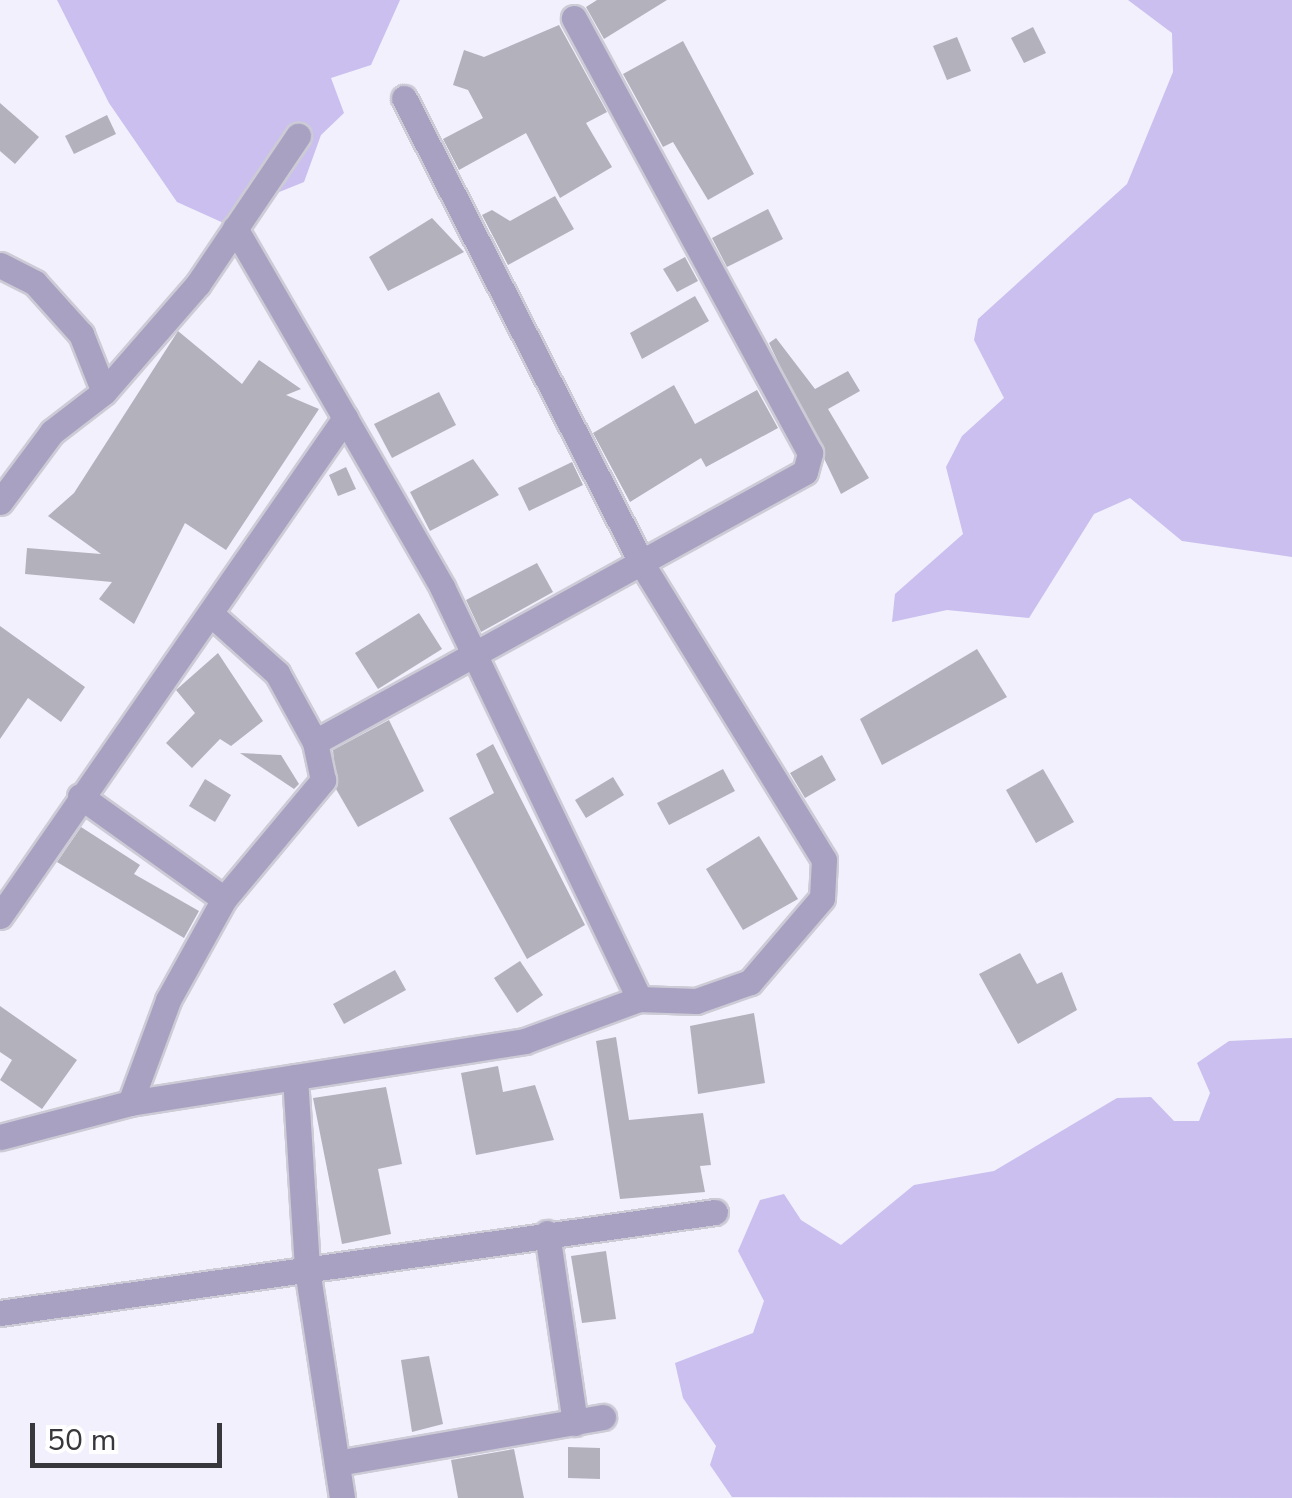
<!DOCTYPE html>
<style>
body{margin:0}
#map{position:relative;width:1292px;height:1498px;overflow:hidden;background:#f2f0fc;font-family:"Nunito Sans",sans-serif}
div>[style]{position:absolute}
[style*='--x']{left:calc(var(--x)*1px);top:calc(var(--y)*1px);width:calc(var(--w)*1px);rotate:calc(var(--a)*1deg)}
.green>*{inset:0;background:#cabfef}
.building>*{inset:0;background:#b3b1bc}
.roads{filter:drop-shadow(2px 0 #cdcbd6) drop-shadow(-2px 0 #cdcbd6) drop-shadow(0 2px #cdcbd6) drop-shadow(0 -2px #cdcbd6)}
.minor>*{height:25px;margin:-12.5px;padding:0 12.5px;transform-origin:12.5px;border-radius:12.5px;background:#a8a1c2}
span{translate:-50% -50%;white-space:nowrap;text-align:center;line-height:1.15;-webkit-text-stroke:8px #fff;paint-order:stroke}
.scale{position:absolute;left:30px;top:1423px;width:192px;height:45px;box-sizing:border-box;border:5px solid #38373c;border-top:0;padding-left:12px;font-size:30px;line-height:35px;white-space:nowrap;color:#38373c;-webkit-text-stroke:8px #fff;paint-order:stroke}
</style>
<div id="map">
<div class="green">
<i style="clip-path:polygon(57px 0,400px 0,371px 65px,331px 78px,344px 113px,321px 135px,304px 182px,247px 205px,228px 225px,177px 202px,109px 103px)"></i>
<i style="clip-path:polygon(1128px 0,1292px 0,1292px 557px,1182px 541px,1130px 498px,1094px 514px,1029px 618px,947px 610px,892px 622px,895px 594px,963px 534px,946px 467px,962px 436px,1004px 398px,974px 340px,978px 319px,1127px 184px,1173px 72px,1172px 33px)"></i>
<i style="clip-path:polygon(1292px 1038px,1292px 1498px,732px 1497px,710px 1465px,716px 1446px,683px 1398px,675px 1363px,753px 1333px,764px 1301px,738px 1251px,760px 1200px,784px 1194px,801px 1220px,841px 1245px,914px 1185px,994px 1171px,1117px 1098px,1151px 1097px,1174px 1121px,1199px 1121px,1210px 1093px,1197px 1063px,1229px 1041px)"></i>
</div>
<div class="building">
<i style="clip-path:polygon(597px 0,667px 0,604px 39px,586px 7px)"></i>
<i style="clip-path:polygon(559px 25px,607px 112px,586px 123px,612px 167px,560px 198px,526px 133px,459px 170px,443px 139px,483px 118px,468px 90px,453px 85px,464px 50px,484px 57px)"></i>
<i style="clip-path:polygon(1033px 27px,1046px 53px,1024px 63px,1011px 38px)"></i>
<i style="clip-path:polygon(957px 37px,971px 71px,947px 80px,933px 46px)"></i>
<i style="clip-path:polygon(683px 41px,754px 174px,708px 200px,673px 142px,663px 147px,623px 74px)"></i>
<i style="clip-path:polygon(0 103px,39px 137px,15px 164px,0 151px)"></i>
<i style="clip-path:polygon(107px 115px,116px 134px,74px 154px,65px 136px)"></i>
<i style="clip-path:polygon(555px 196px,574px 229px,508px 265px,482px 215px,492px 210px,510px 221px)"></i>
<i style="clip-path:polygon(768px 209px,783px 239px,727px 267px,712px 238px)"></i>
<i style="clip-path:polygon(432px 218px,464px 252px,388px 291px,369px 257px)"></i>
<i style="clip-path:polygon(685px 257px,698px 281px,677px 292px,663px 269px)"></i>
<i style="clip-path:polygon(695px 296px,709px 321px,642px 359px,630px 333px)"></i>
<i style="clip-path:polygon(178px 331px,242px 384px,259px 360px,301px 389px,286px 395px,319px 409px,226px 550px,185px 523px,134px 624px,99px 599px,112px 582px,25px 574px,27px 548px,101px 554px,48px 516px,74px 493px)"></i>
<i style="clip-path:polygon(776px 338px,815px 389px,848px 371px,860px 391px,828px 409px,869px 478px,841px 494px,769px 343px)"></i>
<i style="clip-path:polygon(674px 385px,695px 424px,757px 390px,778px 428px,706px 467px,701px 458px,630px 502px,593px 433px)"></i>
<i style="clip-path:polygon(439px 392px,456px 425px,392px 458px,374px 424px)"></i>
<i style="clip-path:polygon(473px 459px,499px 495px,430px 531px,410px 492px)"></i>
<i style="clip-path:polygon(572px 462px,583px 485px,529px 511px,518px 488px)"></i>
<i style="clip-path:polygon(346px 467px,356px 489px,338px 496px,329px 475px)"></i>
<i style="clip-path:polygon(537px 563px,553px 592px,481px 632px,466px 600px)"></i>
<i style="clip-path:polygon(419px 613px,442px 649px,378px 689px,355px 653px)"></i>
<i style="clip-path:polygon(0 626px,85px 687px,61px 722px,28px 698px,0 739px)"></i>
<i style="clip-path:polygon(977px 649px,1007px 697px,882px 765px,860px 719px)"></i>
<i style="clip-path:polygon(218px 653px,263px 721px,231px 746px,220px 739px,192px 768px,166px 743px,195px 713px,176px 690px)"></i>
<i style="clip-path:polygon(389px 720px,424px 791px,358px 827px,336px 789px,333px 750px)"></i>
<i style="clip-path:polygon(493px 744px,585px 925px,527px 959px,449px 818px,494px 793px,476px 754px)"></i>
<i style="clip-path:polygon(240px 753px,281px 755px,299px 784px,294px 789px)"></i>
<i style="clip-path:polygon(822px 755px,836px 780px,805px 798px,790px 773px)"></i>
<i style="clip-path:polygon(723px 769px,735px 791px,669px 825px,657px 803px)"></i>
<i style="clip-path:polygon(1043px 769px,1074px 822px,1036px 843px,1006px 790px)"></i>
<i style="clip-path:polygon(613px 777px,624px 795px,586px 818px,575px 800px)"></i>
<i style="clip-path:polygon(205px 779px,231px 795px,215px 822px,189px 806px)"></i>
<i style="clip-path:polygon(81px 827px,140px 865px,134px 874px,199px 911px,184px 938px,57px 862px)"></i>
<i style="clip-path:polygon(759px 836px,798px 899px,743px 930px,706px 869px)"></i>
<i style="clip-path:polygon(1020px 953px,1037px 984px,1062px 972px,1077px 1010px,1018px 1044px,979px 974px)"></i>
<i style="clip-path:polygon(520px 961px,543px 995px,517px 1013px,494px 978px)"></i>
<i style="clip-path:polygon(395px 970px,406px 990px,344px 1024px,333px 1004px)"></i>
<i style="clip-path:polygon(0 1006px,77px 1060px,42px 1109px,0 1080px,12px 1060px,0 1052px)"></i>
<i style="clip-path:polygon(754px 1013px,765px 1083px,698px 1094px,690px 1026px)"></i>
<i style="clip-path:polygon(616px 1037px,629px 1120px,703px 1113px,711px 1165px,700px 1166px,705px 1192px,620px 1199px,596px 1041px)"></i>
<i style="clip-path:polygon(498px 1066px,503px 1092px,535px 1085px,554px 1140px,476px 1155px,461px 1073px)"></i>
<i style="clip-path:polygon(386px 1087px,402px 1164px,378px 1169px,391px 1234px,342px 1244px,313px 1098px)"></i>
<i style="clip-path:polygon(606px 1251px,616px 1319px,582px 1323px,571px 1256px)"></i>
<i style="clip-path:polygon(429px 1356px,443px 1424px,412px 1432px,401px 1360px)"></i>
<i style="clip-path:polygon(568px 1447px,600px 1448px,600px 1479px,568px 1478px)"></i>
<i style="clip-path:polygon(514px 1449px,524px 1498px,458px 1498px,451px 1460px)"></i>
</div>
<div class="roads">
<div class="minor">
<i style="--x:404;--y:98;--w:523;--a:62.95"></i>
<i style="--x:642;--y:564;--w:347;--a:58.4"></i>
<i style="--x:824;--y:860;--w:38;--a:93"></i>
<i style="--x:822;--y:898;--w:111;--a:130.6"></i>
<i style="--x:750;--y:982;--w:57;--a:160.6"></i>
<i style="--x:696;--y:1001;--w:57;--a:-178"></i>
<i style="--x:235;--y:228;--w:220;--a:59.9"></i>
<i style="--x:0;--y:265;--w:39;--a:27"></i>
<i style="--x:35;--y:283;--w:69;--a:48"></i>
<i style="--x:81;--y:334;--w:62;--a:68.4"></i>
<i style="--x:0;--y:502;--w:87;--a:-53.4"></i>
<i style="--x:52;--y:432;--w:66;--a:-37.6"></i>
<i style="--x:104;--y:392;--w:143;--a:-49"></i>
<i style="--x:198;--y:284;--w:179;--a:-56"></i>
<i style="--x:211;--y:614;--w:89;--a:41.8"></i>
<i style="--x:277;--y:673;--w:79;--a:61.2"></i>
<i style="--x:315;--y:742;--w:559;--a:-28.86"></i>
<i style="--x:805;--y:472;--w:20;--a:-75"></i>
<i style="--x:810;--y:453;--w:495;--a:-118.5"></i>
<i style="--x:80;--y:796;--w:177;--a:35.6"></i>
<i style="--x:0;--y:916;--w:606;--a:-55.29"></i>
<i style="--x:345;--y:418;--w:195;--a:60.1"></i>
<i style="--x:442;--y:587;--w:457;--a:64.4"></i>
<i style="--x:639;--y:999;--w:121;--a:159.8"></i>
<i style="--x:525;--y:1041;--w:400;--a:171.1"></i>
<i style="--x:130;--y:1103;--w:134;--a:165.3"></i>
<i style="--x:295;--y:1077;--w:192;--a:86.4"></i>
<i style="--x:307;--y:1269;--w:232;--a:81.3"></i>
<i style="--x:130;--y:1103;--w:110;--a:-69.7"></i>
<i style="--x:168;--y:1000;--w:115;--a:-61"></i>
<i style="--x:224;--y:899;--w:155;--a:-50.2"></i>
<i style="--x:323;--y:780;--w:39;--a:-102"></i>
<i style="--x:547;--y:1233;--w:192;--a:81.6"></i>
<i style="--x:0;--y:1313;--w:722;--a:-8.04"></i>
<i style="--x:337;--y:1463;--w:270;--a:-9.8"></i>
</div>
</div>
<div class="scale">50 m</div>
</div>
